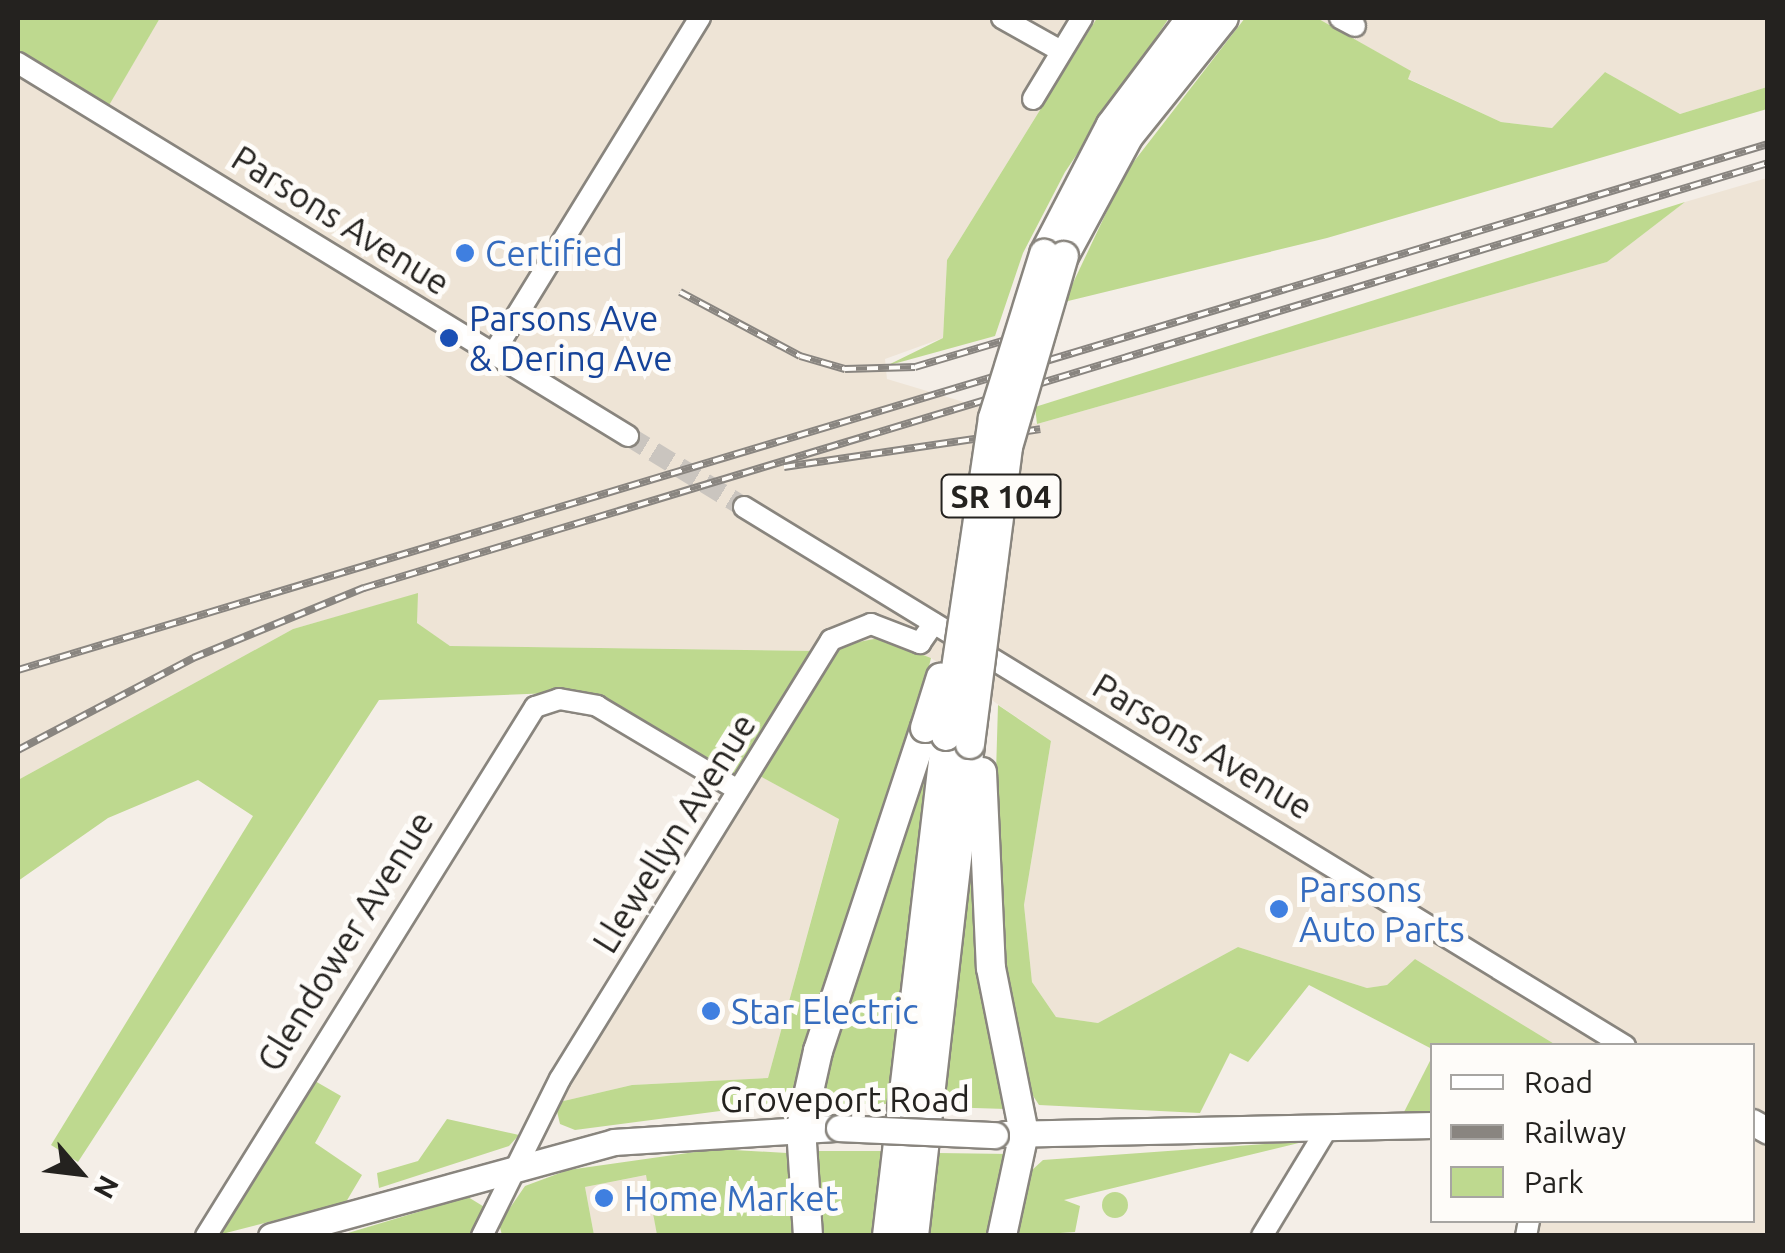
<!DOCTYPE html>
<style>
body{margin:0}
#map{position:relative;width:1785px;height:1253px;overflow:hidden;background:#f4eee7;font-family:Ubuntu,sans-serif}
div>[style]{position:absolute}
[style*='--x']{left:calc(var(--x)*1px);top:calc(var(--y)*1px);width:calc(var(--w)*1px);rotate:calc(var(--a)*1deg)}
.built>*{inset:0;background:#eee4d6}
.green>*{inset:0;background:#bed98f}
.round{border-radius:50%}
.minor-tunnel>*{height:20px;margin-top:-10px;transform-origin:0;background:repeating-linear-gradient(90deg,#cac5bf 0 20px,transparent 0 30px)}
.roads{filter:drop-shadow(2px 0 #89857e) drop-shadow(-2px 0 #89857e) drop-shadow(0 2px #89857e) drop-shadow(0 -2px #89857e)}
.minor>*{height:20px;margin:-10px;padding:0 10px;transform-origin:10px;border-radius:10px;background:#fff}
.major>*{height:25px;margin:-12.5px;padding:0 12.5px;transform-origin:12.5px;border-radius:12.5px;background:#fff}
.highway>*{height:28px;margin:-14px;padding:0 14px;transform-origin:14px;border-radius:14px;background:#fff}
.rail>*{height:8px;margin-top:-4px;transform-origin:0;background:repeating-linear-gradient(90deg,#fefcf9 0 11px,#898580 0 22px);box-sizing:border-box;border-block:2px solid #898580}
.bridges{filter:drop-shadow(2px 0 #89857e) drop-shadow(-2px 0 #89857e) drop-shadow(0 2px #89857e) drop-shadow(0 -2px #89857e)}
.major-bridge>*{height:25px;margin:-12.5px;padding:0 12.5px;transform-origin:12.5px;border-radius:12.5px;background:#fff}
.highway-bridge>*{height:28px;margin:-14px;padding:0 14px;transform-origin:14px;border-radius:14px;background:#fff}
.dots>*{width:28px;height:28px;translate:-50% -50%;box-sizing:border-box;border:5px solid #fefcf9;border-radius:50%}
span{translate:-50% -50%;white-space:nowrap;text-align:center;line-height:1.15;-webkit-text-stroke:10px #fefcf9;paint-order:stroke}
.shield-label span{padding:2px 8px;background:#fefcf9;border:2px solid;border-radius:8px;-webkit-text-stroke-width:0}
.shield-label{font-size:32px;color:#24221f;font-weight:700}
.street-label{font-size:35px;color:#24221f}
.shop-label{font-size:35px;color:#366cbe}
.left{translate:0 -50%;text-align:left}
.transit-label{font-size:35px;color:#164399}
.frame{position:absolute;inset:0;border:20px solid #24221f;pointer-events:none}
.legend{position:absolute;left:1430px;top:1043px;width:325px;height:180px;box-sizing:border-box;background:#fefcf9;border:2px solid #a7a5a2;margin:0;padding:12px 18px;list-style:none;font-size:30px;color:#24221f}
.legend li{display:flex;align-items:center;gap:20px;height:50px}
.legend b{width:50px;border:2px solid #a7a5a2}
.north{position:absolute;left:30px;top:1123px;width:100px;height:100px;-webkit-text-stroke:8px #fefcf9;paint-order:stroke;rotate:118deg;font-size:28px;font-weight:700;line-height:40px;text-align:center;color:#24221f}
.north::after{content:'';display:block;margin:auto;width:35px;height:45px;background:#24221f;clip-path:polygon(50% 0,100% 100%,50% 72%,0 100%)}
</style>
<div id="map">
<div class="built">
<i style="clip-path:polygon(160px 18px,1097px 18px,947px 260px,943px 338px,885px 359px,887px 379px,1037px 424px,1607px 262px,1685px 202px,1767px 178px,1767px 1235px,1532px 1235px,1532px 1221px,1752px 1220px,1752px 1046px,1556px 1045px,1415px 959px,1387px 985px,1367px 988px,1238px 947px,1098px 1023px,1056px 1017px,1032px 982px,1024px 905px,1051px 741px,931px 658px,879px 638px,816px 651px,450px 646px,416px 623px,417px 594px,293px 629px,18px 780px,18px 73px,98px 123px)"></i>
<i style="clip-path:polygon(1317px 18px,1767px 18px,1767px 87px,1680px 114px,1605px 72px,1552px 128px,1501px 122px,1407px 78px,1410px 71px)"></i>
<i style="clip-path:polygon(756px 774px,839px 818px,768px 1078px,632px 1085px,555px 1103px)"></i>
<i style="clip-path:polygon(647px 1175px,657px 1235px,594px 1235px,585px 1187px)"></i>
</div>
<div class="green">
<i style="clip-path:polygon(18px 18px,160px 18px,108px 107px,18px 51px)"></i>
<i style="clip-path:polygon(1097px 18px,1169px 18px,1065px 172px,1023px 253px,995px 336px,886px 366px,943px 338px,947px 260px)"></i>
<i style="clip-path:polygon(1245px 18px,1317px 18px,1411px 71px,1408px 79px,1501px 122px,1552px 128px,1605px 72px,1680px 114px,1767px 87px,1767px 109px,1327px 238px,1064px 302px,1125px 173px)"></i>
<i style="clip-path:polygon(1685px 202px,1607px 262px,1037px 424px,1035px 407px)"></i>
<i style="clip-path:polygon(418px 593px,417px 623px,450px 646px,816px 651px,742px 771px,727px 777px,578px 692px,379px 700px,78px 1162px,51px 1145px,253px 816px,198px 780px,108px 818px,18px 881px,18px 780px,293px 629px)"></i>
<i style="clip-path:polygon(879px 638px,931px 658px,904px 771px,797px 1085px,765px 1105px,575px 1130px,560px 1124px,555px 1103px,632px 1085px,768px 1078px,839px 819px,756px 774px,838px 646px)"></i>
<i style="clip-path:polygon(998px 705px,1051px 741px,1024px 905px,1032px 982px,1056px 1017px,1098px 1023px,1238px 947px,1367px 988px,1387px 985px,1415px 959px,1556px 1045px,1432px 1049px,1309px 985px,1248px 1062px,1230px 1053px,1200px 1113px,1039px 1105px,1017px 1071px,993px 874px)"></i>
<i style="clip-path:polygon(929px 743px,888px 1104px,817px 1104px,833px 1038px)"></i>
<i style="clip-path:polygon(970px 853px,976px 854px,1006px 1109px,943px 1107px)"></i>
<i style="clip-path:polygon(1432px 1057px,1432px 1114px,1403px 1114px)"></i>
<i style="clip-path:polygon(308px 1077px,341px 1096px,315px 1143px,362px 1175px,346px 1202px,218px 1235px)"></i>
<i style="clip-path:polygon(447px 1119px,519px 1135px,509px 1146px,379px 1188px,377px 1173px,418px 1161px)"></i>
<i style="clip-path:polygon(1307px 1141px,1064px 1200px,1080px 1206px,1075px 1232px,1015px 1236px,1031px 1171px,1043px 1160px)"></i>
<i style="clip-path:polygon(716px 1149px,787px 1153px,802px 1175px,802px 1235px,657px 1235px,646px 1175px,585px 1187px,594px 1235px,502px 1235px,499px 1224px,525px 1186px,568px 1170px)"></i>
<i style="clip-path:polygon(818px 1151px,885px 1151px,874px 1235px,818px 1236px)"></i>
<i style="clip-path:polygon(938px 1153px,1010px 1154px,992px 1235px,928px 1236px)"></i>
<i class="round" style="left:1102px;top:1192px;width:26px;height:26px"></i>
<i style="clip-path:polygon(468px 1197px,486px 1208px,474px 1235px,338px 1236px)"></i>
</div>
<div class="minor-tunnel">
<i style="--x:628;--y:436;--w:136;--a:31.5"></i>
</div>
<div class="roads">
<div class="minor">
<i style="--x:1002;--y:18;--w:68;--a:29.2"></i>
<i style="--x:1340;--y:18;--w:17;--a:28"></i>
<i style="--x:18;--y:63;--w:715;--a:31.44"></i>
<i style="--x:1033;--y:99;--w:95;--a:-58.8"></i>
<i style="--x:493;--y:354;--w:395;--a:-58.4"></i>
<i style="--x:744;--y:507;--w:1033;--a:31.46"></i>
<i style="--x:206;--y:1236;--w:623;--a:-58.12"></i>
<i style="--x:535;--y:707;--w:25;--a:-18"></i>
<i style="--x:559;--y:699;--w:39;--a:10"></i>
<i style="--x:597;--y:706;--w:164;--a:30.8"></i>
<i style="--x:482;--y:1236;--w:175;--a:-63.6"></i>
<i style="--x:560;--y:1079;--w:516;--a:-58.31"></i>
<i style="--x:831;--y:640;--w:43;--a:-21.8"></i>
<i style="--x:871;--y:624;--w:53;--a:21.2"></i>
<i style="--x:920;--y:643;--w:24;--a:-55"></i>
<i style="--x:1262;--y:1236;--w:127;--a:-58.8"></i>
<i style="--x:1526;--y:1236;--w:16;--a:-79"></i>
</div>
<div class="major">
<i style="--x:1752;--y:1122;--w:18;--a:29"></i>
<i style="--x:1005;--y:1134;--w:427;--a:-1.2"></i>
<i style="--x:271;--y:1236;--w:356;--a:-15.3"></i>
<i style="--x:614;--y:1142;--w:225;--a:-3.6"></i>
</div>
<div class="highway">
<i style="--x:1044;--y:254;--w:145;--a:-62.6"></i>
<i style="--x:1111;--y:125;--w:134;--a:-53.2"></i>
<i style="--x:1064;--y:256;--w:136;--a:-61.6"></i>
<i style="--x:1129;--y:136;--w:151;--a:-51.2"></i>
<i style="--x:982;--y:772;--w:196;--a:87.4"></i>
<i style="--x:991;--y:968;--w:168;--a:78.7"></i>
<i style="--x:1024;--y:1133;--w:105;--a:102.1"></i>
<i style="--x:808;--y:1236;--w:109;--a:-93.7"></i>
<i style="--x:801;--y:1127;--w:78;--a:-77.4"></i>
<i style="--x:818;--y:1051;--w:340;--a:-71.7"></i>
<i style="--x:887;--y:1236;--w:503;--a:-83.27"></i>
<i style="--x:914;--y:1236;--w:495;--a:-83.5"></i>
</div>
</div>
<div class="rail">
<i style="--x:680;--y:292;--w:136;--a:28.1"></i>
<i style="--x:800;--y:356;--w:47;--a:16.1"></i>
<i style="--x:845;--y:369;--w:70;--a:-1.6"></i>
<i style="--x:915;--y:367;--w:98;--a:-16.6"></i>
<i style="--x:784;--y:467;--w:259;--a:-8.4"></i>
<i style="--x:18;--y:670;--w:1827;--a:-16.73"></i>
<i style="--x:18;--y:750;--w:198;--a:-27.7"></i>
<i style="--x:193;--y:658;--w:185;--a:-22.3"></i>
<i style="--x:364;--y:588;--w:1467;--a:-16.84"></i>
</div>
<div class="bridges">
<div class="major-bridge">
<i style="--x:839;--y:1128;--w:156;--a:2.6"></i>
</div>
<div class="highway-bridge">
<i style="--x:925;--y:728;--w:53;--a:-72.6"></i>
<i style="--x:946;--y:736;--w:321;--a:-81.6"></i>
<i style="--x:993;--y:418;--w:172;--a:-72.7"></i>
<i style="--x:970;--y:744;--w:299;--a:-82.7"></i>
<i style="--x:1008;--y:447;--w:199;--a:-73.7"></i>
</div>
</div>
<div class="dots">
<i style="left:465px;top:253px;background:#3f7fe0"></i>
<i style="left:449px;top:338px;background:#1a4fb4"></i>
<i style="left:1279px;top:909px;background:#3f7fe0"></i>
<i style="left:711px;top:1011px;background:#3f7fe0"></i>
<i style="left:604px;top:1198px;background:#3f7fe0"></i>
</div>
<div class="shield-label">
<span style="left:1001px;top:496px">SR 104</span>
</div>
<div class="street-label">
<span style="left:341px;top:220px;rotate:32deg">Parsons Avenue</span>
<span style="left:1203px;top:746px;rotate:31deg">Parsons Avenue</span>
<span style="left:674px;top:833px;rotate:-58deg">Llewellyn Avenue</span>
<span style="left:345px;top:941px;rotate:-58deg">Glendower Avenue</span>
<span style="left:845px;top:1099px">Groveport Road</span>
</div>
<div class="shop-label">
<span class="left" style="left:485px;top:253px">Certified</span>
<span class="left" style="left:1299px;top:909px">Parsons<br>Auto Parts</span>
<span class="left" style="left:731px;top:1011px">Star Electric</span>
<span class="left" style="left:624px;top:1198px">Home Market</span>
</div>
<div class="transit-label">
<span class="left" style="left:469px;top:338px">Parsons Ave<br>&amp; Dering Ave</span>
</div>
<div class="frame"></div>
<ul class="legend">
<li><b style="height:12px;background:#fff"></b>Road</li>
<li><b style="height:12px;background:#898580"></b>Railway</li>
<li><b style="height:28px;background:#bed98f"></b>Park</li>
</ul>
<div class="north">N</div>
</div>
